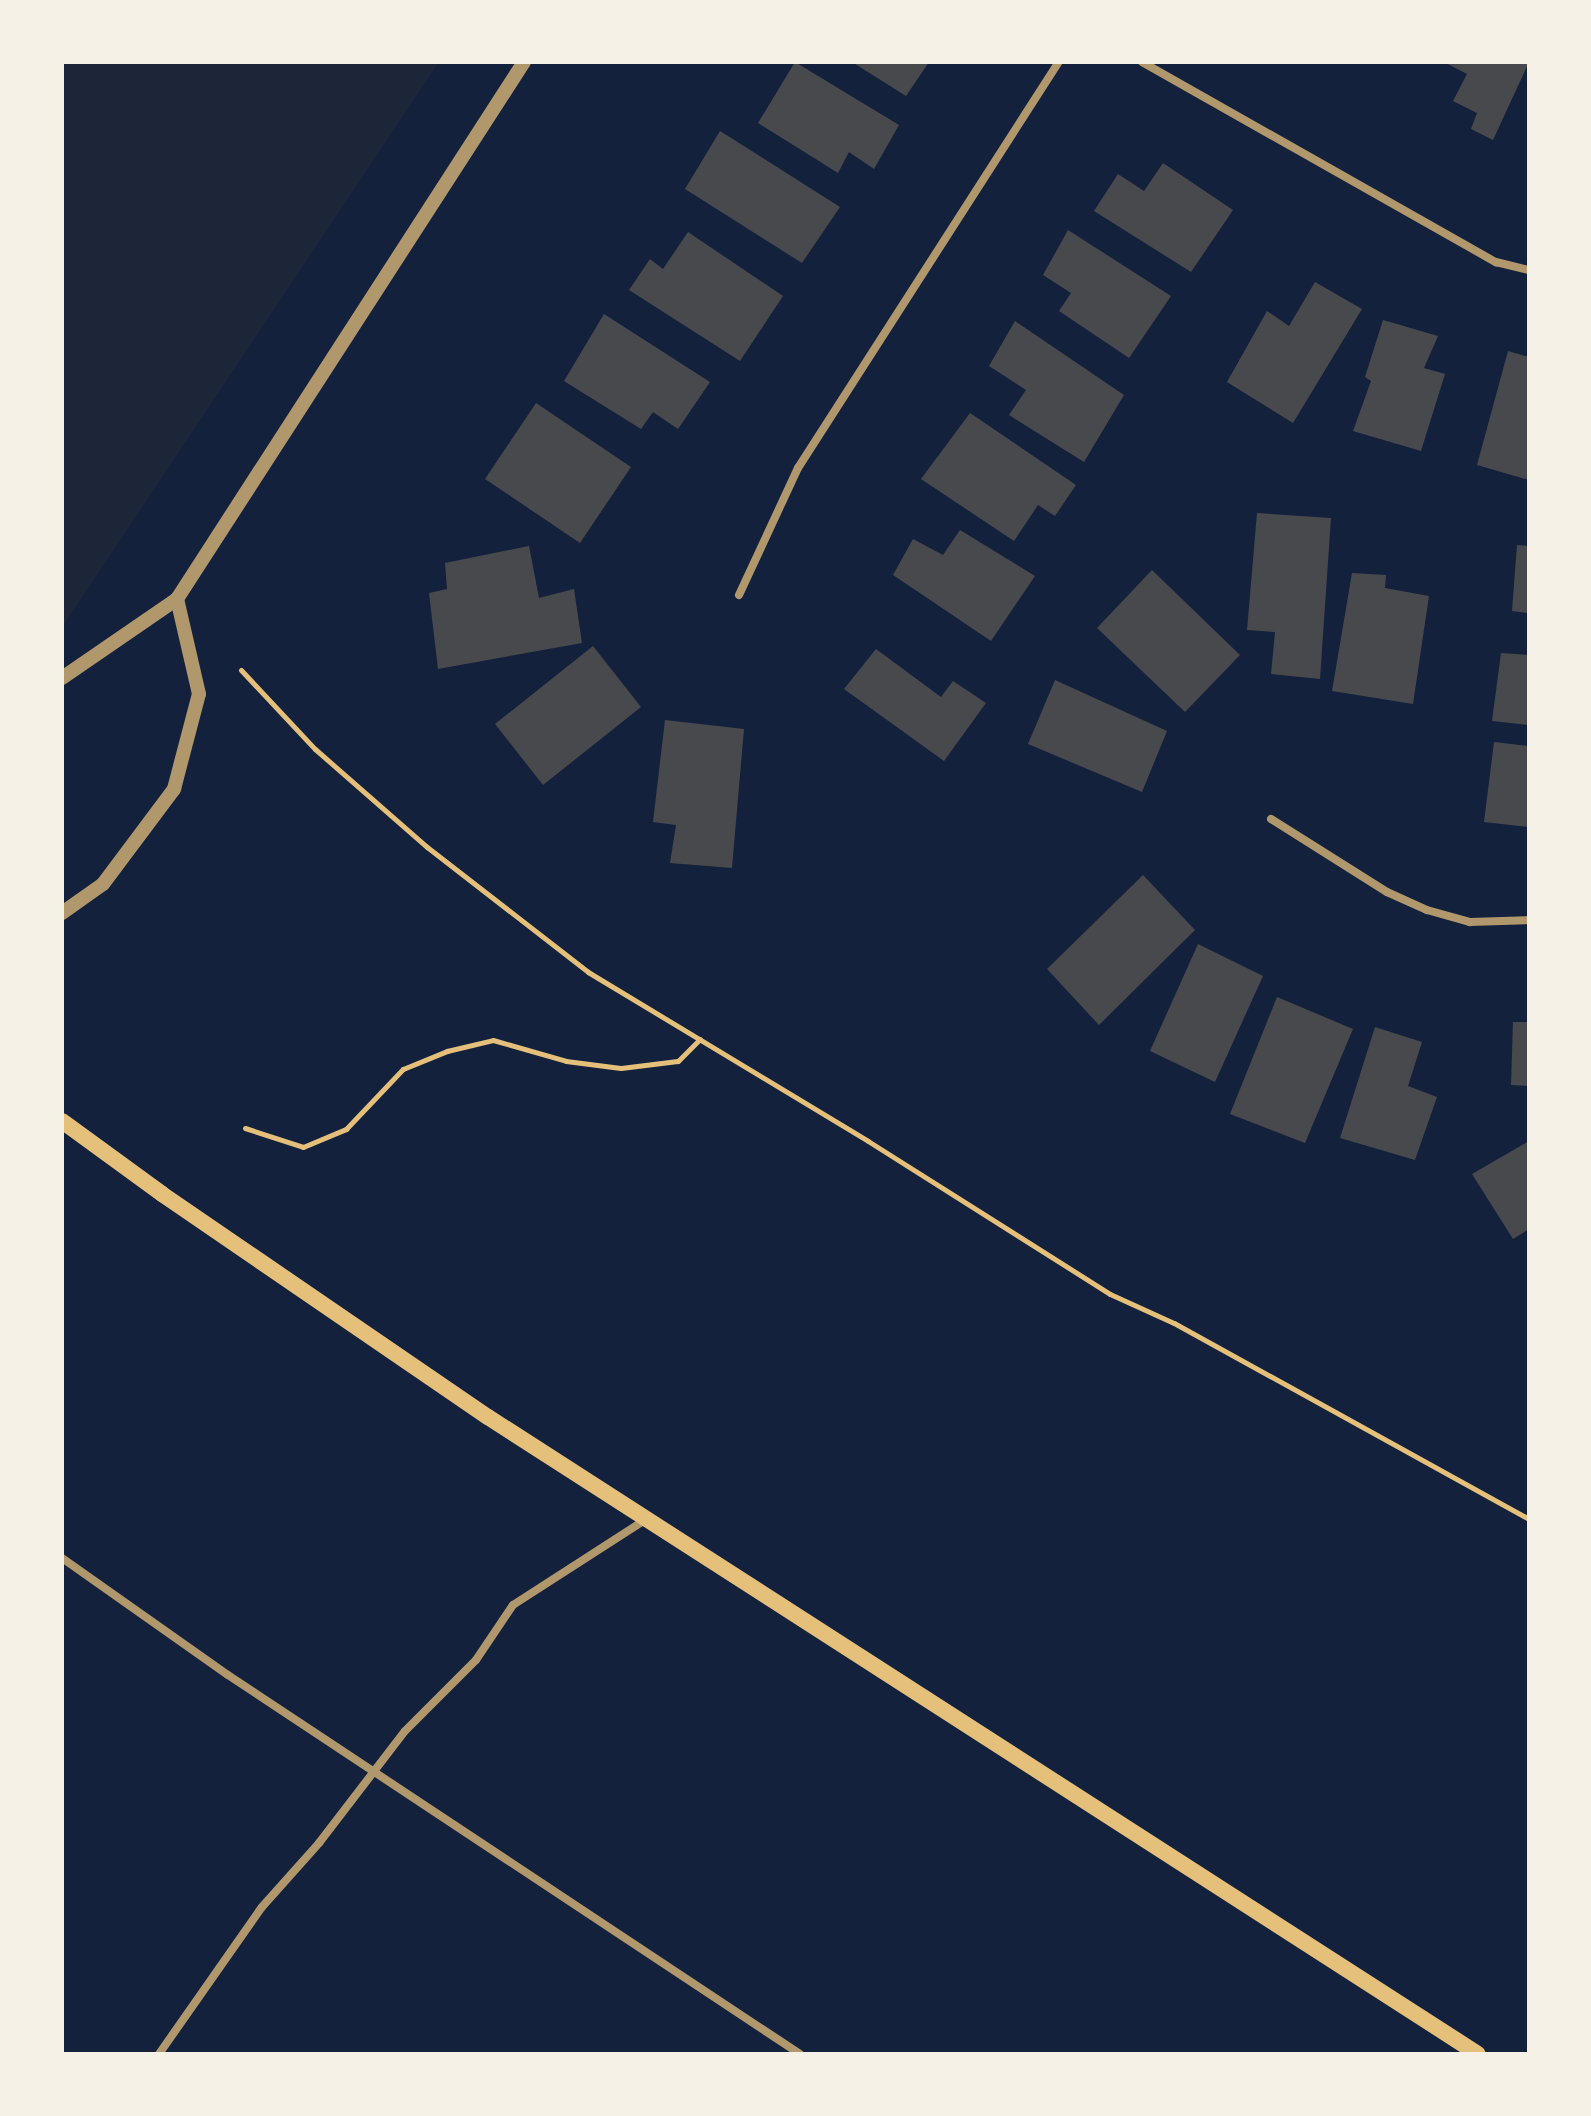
<!DOCTYPE html>
<style>
body{margin:0}
#map{position:relative;width:1591px;height:2116px;overflow:hidden;background:#14213d;font-family:Raleway,sans-serif}
div>[style]{position:absolute}
[style*='--x']{left:calc(var(--x)*1px);top:calc(var(--y)*1px);width:calc(var(--w)*1px);rotate:calc(var(--a)*1deg)}
.green>*{inset:0;background:#1d2539}
.building>*{inset:0;background:#48494c}
.path>*{height:5px;margin:-2.5px;padding:0 2.5px;transform-origin:2.5px;border-radius:2.5px;background:#e5c07b}
.minor>*{height:8px;margin:-4px;padding:0 4px;transform-origin:4px;border-radius:4px;background:#b1986c}
.tertiary>*{height:14px;margin:-7px;padding:0 7px;transform-origin:7px;border-radius:7px;background:#b1986c}
.secondary>*{height:16px;margin:-8px;padding:0 8px;transform-origin:8px;border-radius:8px;background:#e5c07b}
span{translate:-50% -50%;white-space:nowrap;text-align:center;line-height:1.15;-webkit-text-stroke:8px #f6f1e7;paint-order:stroke}
.frame{position:absolute;inset:0;border:64px solid #f6f1e7;pointer-events:none}
</style>
<div id="map">
<div class="green">
<i style="clip-path:polygon(62px 62px,439px 62px,62px 627px)"></i>
</div>
<div class="building">
<i style="clip-path:polygon(795px 62px,899px 125px,874px 169px,849px 152px,838px 173px,758px 123px)"></i>
<i style="clip-path:polygon(852px 62px,929px 62px,906px 96px)"></i>
<i style="clip-path:polygon(1444px 62px,1529px 62px,1493px 140px,1471px 129px,1477px 113px,1453px 101px,1467px 74px)"></i>
<i style="clip-path:polygon(720px 131px,840px 207px,802px 263px,685px 189px)"></i>
<i style="clip-path:polygon(1163px 163px,1233px 210px,1191px 272px,1094px 211px,1118px 174px,1144px 191px)"></i>
<i style="clip-path:polygon(1068px 230px,1171px 296px,1129px 358px,1059px 311px,1071px 293px,1043px 275px)"></i>
<i style="clip-path:polygon(688px 232px,783px 296px,740px 361px,629px 290px,650px 259px,663px 269px)"></i>
<i style="clip-path:polygon(1315px 282px,1362px 309px,1293px 423px,1227px 382px,1267px 311px,1289px 326px)"></i>
<i style="clip-path:polygon(604px 314px,710px 382px,678px 429px,653px 412px,641px 429px,564px 381px)"></i>
<i style="clip-path:polygon(1383px 320px,1438px 336px,1424px 368px,1445px 374px,1421px 451px,1353px 431px,1371px 381px,1365px 377px)"></i>
<i style="clip-path:polygon(1015px 321px,1124px 395px,1084px 462px,1009px 415px,1026px 390px,989px 366px)"></i>
<i style="clip-path:polygon(1508px 351px,1529px 357px,1529px 480px,1477px 465px)"></i>
<i style="clip-path:polygon(536px 403px,631px 467px,580px 543px,485px 479px)"></i>
<i style="clip-path:polygon(970px 413px,1076px 485px,1055px 516px,1038px 505px,1014px 541px,921px 479px)"></i>
<i style="clip-path:polygon(1257px 513px,1331px 518px,1320px 679px,1271px 674px,1275px 632px,1247px 630px)"></i>
<i style="clip-path:polygon(960px 530px,1035px 576px,991px 641px,893px 575px,913px 539px,943px 555px)"></i>
<i style="clip-path:polygon(1517px 545px,1529px 546px,1529px 613px,1512px 611px)"></i>
<i style="clip-path:polygon(529px 546px,539px 598px,574px 589px,582px 643px,438px 669px,429px 593px,447px 589px,445px 563px)"></i>
<i style="clip-path:polygon(1152px 570px,1240px 655px,1185px 712px,1097px 628px)"></i>
<i style="clip-path:polygon(1352px 573px,1386px 575px,1385px 588px,1429px 596px,1413px 704px,1332px 691px)"></i>
<i style="clip-path:polygon(593px 646px,641px 707px,543px 785px,495px 724px)"></i>
<i style="clip-path:polygon(876px 649px,941px 697px,953px 681px,986px 703px,944px 761px,844px 689px)"></i>
<i style="clip-path:polygon(1501px 653px,1529px 655px,1529px 725px,1492px 721px)"></i>
<i style="clip-path:polygon(1055px 680px,1167px 731px,1142px 792px,1028px 744px)"></i>
<i style="clip-path:polygon(665px 720px,744px 729px,732px 868px,670px 863px,676px 825px,653px 822px)"></i>
<i style="clip-path:polygon(1494px 742px,1529px 746px,1529px 827px,1484px 822px)"></i>
<i style="clip-path:polygon(1143px 875px,1195px 930px,1099px 1025px,1047px 969px)"></i>
<i style="clip-path:polygon(1198px 944px,1263px 976px,1215px 1082px,1150px 1051px)"></i>
<i style="clip-path:polygon(1277px 997px,1353px 1029px,1305px 1143px,1230px 1114px)"></i>
<i style="clip-path:polygon(1513px 1022px,1529px 1022px,1529px 1086px,1511px 1085px)"></i>
<i style="clip-path:polygon(1375px 1027px,1422px 1042px,1408px 1086px,1437px 1097px,1415px 1160px,1340px 1138px)"></i>
<i style="clip-path:polygon(1529px 1141px,1529px 1229px,1513px 1239px,1472px 1174px)"></i>
</div>
<div class="path">
<i style="--x:241;--y:670;--w:108;--a:46.9"></i>
<i style="--x:315;--y:749;--w:149;--a:41.2"></i>
<i style="--x:427;--y:847;--w:204;--a:37.8"></i>
<i style="--x:588;--y:972;--w:327;--a:31.1"></i>
<i style="--x:868;--y:1141;--w:286;--a:32.3"></i>
<i style="--x:1110;--y:1294;--w:70;--a:24.4"></i>
<i style="--x:1174;--y:1323;--w:406;--a:28.9"></i>
<i style="--x:245;--y:1128;--w:61;--a:18.1"></i>
<i style="--x:303;--y:1147;--w:47;--a:-22.7"></i>
<i style="--x:346;--y:1129;--w:83;--a:-46.5"></i>
<i style="--x:403;--y:1069;--w:48;--a:-22.2"></i>
<i style="--x:447;--y:1051;--w:47;--a:-13.4"></i>
<i style="--x:493;--y:1040;--w:76;--a:16"></i>
<i style="--x:566;--y:1061;--w:55;--a:7.3"></i>
<i style="--x:621;--y:1068;--w:57;--a:-7"></i>
<i style="--x:678;--y:1061;--w:31;--a:-45"></i>
</div>
<div class="minor">
<i style="--x:1142;--y:62;--w:407;--a:29.5"></i>
<i style="--x:1496;--y:262;--w:34;--a:14"></i>
<i style="--x:739;--y:595;--w:140;--a:-65.1"></i>
<i style="--x:798;--y:468;--w:483;--a:-57.3"></i>
<i style="--x:1271;--y:819;--w:137;--a:32.2"></i>
<i style="--x:1387;--y:892;--w:44;--a:24.2"></i>
<i style="--x:1427;--y:910;--w:45;--a:15.6"></i>
<i style="--x:1470;--y:922;--w:59;--a:-1.9"></i>
<i style="--x:62;--y:1558;--w:203;--a:35.2"></i>
<i style="--x:228;--y:1675;--w:686;--a:33.53"></i>
<i style="--x:159;--y:2054;--w:179;--a:-55"></i>
<i style="--x:262;--y:1907;--w:86;--a:-48.3"></i>
<i style="--x:319;--y:1843;--w:141;--a:-52.5"></i>
<i style="--x:405;--y:1731;--w:100;--a:-45"></i>
<i style="--x:476;--y:1660;--w:66;--a:-56.1"></i>
<i style="--x:513;--y:1605;--w:161;--a:-32.8"></i>
</div>
<div class="tertiary">
<i style="--x:62;--y:678;--w:140;--a:-34.5"></i>
<i style="--x:177;--y:599;--w:639;--a:-57.13"></i>
<i style="--x:62;--y:913;--w:50;--a:-35.3"></i>
<i style="--x:103;--y:884;--w:119;--a:-53.2"></i>
<i style="--x:174;--y:789;--w:98;--a:-75.3"></i>
<i style="--x:199;--y:694;--w:98;--a:-103"></i>
</div>
<div class="secondary">
<i style="--x:62;--y:1121;--w:124;--a:36.1"></i>
<i style="--x:162;--y:1194;--w:395;--a:34.4"></i>
<i style="--x:488;--y:1417;--w:1177;--a:32.76"></i>
</div>
<div class="frame"></div>
</div>
